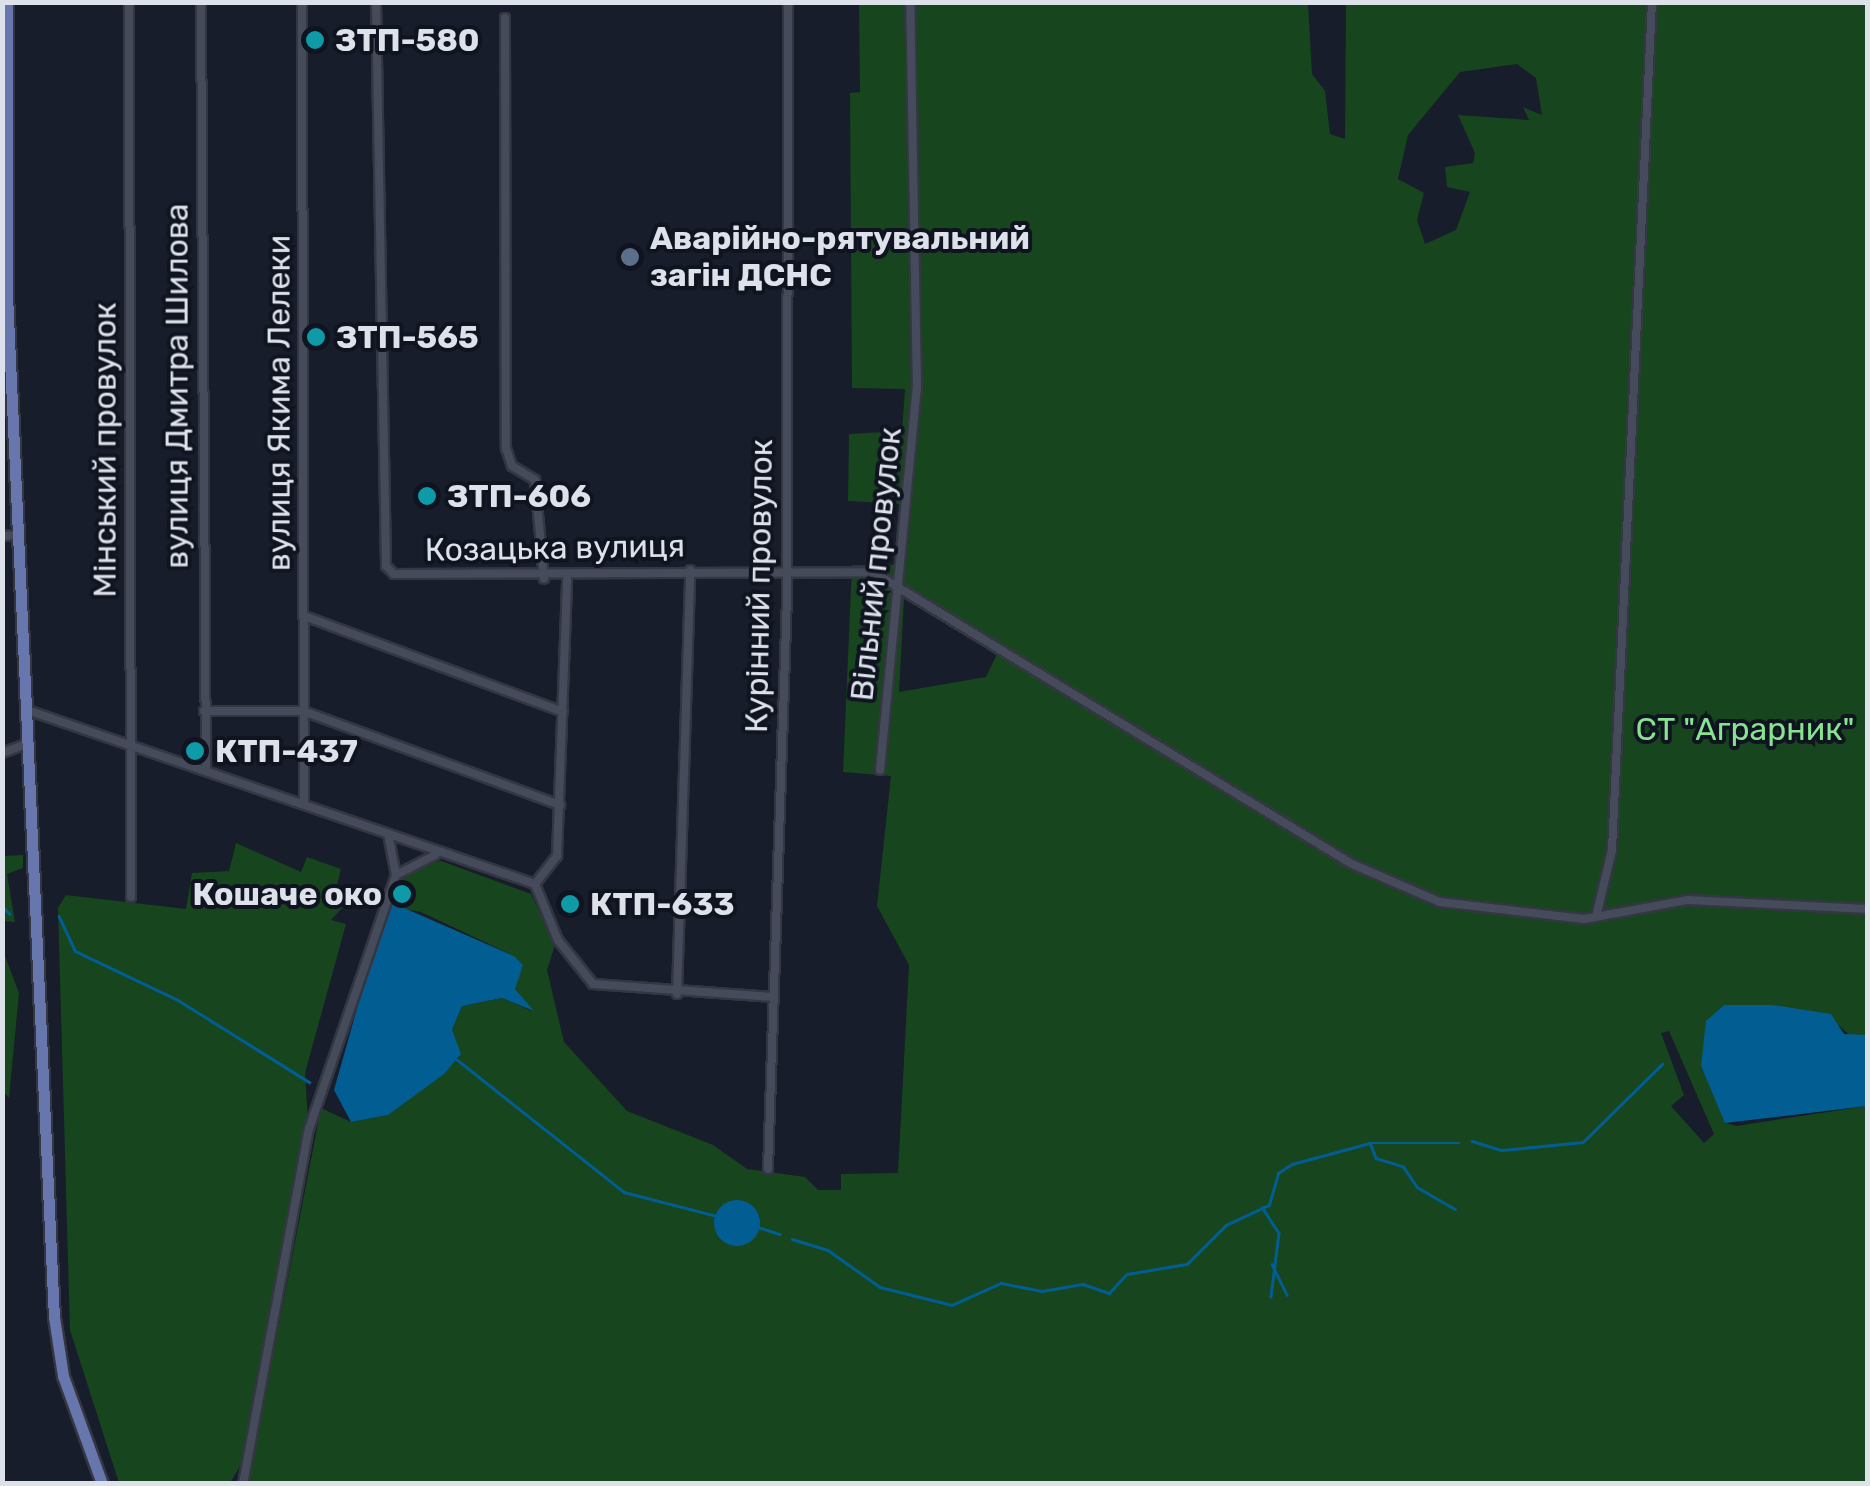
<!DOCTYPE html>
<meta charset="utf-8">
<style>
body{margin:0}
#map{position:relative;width:1870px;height:1486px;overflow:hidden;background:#171d2a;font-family:Rubik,sans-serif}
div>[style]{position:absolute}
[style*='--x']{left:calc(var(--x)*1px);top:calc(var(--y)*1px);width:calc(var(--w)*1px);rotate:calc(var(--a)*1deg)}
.green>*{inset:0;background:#17451d}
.water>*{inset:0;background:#025d93}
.round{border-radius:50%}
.stream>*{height:2.5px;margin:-1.25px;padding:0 1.25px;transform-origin:1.25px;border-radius:1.25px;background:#025d93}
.roads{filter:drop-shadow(2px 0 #343742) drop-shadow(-2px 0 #343742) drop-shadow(0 2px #343742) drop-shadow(0 -2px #343742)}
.street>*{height:8px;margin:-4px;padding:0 4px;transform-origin:4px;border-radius:4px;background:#454b5b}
.primary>*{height:11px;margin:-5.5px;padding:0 5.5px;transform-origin:5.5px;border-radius:5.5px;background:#6777ad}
.dots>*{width:28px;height:28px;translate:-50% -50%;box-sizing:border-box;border:5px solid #0f1420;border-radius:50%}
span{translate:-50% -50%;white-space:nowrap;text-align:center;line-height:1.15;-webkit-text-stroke:8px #0f1420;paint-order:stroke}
.poi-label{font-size:32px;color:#dde1ea;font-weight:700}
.left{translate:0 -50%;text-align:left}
.right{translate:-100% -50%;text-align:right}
.street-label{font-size:32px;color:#dde1ea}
.park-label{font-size:32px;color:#88e390}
.frame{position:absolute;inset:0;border:5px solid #dde1ea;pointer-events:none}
</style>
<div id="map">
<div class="green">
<i style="clip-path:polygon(evenodd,859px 3px,1308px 3px,1312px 74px,1325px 91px,1330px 134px,1345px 139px,1346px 3px,1867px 3px,1867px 1035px,1854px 1039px,1834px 1021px,1773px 1005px,1724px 1005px,1701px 1066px,1726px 1123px,1736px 1126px,1867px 1106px,1867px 1483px,248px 1484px,321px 1108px,351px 1122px,388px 1115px,459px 1058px,452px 1030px,462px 1006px,502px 998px,532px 1011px,515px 989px,514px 956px,421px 912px,386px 906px,399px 881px,425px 864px,441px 861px,531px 894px,555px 945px,547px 970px,564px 1042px,627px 1111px,713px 1145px,747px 1169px,805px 1177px,818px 1190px,841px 1190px,841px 1174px,898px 1173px,909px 965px,877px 906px,891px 776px,843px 772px,852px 565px,899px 565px,901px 504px,848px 501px,849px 434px,902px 431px,905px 389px,852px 388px,850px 93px,860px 92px,859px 3px,1517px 64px,1536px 78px,1542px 115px,1523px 107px,1529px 120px,1458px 115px,1475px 153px,1473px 163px,1445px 167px,1447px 187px,1470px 192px,1456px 230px,1425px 244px,1417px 220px,1424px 193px,1398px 179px,1408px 135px,1460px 72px,1517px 64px,859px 3px,904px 599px,998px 652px,986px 677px,899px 692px,904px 599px,859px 3px,1669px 1031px,1714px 1134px,1704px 1143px,1671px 1106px,1684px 1095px,1661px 1033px,1669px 1031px)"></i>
<i style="clip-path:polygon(236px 843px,301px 872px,307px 857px,341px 869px,334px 897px,344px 906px,331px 920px,346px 924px,305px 1073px,308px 1121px,243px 1461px,230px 1483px,119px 1483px,70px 1330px,58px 908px,66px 895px,186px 909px,192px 873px,229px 871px)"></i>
<i style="clip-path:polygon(23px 855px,23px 868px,7px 874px,15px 922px,3px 921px,3px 856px)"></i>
<i style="clip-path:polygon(2px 948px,19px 993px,9px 1098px,2px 1090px)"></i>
</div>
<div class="water">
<i style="clip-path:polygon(395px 904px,514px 956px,523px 965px,515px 989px,534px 1011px,502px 998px,462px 1006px,452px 1030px,461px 1054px,444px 1074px,388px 1115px,351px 1122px,334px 1090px,386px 906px)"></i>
<i style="clip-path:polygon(1773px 1005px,1831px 1014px,1844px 1034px,1867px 1035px,1867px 1106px,1725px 1123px,1701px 1066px,1706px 1021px,1724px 1005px)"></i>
<i class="round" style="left:714px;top:1200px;width:46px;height:46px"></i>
</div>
<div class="stream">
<i style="--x:2;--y:906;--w:11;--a:45"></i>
<i style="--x:59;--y:916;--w:38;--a:65"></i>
<i style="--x:75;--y:951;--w:114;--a:25.4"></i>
<i style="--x:178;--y:1000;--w:155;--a:32"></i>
<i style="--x:455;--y:1058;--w:216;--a:38.4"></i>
<i style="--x:624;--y:1192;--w:96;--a:14.5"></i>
<i style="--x:1472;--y:1141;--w:31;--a:17"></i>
<i style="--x:1502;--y:1150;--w:81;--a:-5.6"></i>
<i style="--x:1583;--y:1142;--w:111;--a:-44.6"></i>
<i style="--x:1371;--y:1145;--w:14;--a:69"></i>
<i style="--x:1376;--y:1158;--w:28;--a:17"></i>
<i style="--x:1403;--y:1166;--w:25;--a:56"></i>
<i style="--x:1417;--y:1187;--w:44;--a:30.1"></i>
<i style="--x:1262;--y:1207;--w:31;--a:57"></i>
<i style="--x:1279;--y:1233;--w:64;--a:97.2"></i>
<i style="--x:758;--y:1227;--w:23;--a:18"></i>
<i style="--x:792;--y:1239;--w:38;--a:17"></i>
<i style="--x:828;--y:1250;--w:64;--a:35.4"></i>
<i style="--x:880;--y:1287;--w:74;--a:14"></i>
<i style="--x:952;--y:1305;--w:54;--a:-24.2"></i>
<i style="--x:1001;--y:1283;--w:42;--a:11"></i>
<i style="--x:1042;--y:1291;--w:42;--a:-9.7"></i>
<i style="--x:1083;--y:1284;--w:28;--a:19"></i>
<i style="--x:1109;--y:1293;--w:26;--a:-47"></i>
<i style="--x:1127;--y:1274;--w:61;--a:-9.5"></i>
<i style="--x:1187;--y:1264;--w:55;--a:-45"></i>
<i style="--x:1226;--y:1225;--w:47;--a:-24.9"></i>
<i style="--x:1269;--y:1205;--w:33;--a:-74"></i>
<i style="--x:1278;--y:1173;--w:17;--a:-33"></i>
<i style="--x:1292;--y:1164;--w:81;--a:-15.1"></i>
<i style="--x:1370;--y:1143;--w:89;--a:0"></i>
<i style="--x:1272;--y:1264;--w:34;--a:64"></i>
</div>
<div class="roads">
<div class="street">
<i style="--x:129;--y:2;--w:895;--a:89.87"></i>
<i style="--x:201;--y:2;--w:767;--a:89.63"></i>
<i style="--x:302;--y:2;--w:802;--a:89.86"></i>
<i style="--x:376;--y:2;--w:564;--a:88.98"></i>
<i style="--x:386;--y:566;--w:11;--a:45"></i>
<i style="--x:394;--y:574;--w:479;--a:-0.2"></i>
<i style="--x:873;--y:572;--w:561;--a:31.37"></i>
<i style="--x:1352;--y:864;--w:96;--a:23.4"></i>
<i style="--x:1440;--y:902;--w:145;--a:6.7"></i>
<i style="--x:1584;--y:919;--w:106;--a:-10.4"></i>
<i style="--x:1688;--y:900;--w:180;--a:2.9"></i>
<i style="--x:505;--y:18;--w:430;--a:89.9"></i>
<i style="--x:506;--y:448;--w:19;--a:72"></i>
<i style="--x:512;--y:466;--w:27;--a:31"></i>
<i style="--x:535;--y:480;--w:99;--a:84.8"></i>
<i style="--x:2;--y:536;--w:16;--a:-4"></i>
<i style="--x:304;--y:616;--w:276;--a:20.3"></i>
<i style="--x:27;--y:710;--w:537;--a:18.91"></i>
<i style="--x:204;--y:711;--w:99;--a:0"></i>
<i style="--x:303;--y:711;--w:274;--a:20.1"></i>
<i style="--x:2;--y:753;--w:29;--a:-20"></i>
<i style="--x:880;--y:770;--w:383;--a:-84.5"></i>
<i style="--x:917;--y:389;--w:387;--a:-91"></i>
<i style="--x:396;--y:875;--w:44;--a:-27.1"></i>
<i style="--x:535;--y:884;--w:36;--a:-52"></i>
<i style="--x:557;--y:856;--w:277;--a:-87.9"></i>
<i style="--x:535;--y:884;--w:61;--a:67.7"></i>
<i style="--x:558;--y:940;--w:56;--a:51.5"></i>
<i style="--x:593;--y:984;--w:181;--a:4.1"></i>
<i style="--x:1596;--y:917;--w:69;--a:-76.6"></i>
<i style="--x:1612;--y:850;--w:849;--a:-87.3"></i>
<i style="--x:677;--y:994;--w:424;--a:-88.2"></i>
<i style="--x:768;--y:1169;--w:574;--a:-88.1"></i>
<i style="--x:787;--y:595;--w:593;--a:-89.9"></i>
<i style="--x:243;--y:1484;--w:361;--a:-79.5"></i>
<i style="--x:309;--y:1129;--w:268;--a:-71.1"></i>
<i style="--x:396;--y:875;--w:38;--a:-101"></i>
</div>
<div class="primary">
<i style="--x:7;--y:2;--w:293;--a:90"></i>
<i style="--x:7;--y:295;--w:1023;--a:87.37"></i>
<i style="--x:54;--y:1317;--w:60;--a:81.3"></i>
<i style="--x:63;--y:1376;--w:115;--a:70.1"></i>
</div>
</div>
<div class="dots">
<i style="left:315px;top:40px;background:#0f9aa8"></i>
<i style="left:630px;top:257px;background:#5c6f8a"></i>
<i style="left:316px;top:337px;background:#0f9aa8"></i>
<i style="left:427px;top:496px;background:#0f9aa8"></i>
<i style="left:195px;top:751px;background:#0f9aa8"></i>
<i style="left:402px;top:894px;background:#0f9aa8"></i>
<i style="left:570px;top:904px;background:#0f9aa8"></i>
</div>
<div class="poi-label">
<span class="left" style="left:335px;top:40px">ЗТП-580</span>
<span class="left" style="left:650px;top:257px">Аварійно-рятувальний<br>загін ДСНС</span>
<span class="left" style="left:336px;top:337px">ЗТП-565</span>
<span class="left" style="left:447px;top:496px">ЗТП-606</span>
<span class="left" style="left:215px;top:751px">КТП-437</span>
<span class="right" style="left:382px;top:894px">Кошаче око</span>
<span class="left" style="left:590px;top:904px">КТП-633</span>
</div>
<div class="street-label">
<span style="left:177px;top:386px;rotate:-90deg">вулиця Дмитра Шилова</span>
<span style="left:279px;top:403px;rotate:-90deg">вулиця Якима Лелеки</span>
<span style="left:105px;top:450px;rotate:-90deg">Мінський провулок</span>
<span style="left:555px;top:548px;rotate:-1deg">Козацька вулиця</span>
<span style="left:876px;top:564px;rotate:-84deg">Вільний провулок</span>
<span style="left:759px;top:586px;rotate:-89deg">Курінний провулок</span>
</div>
<div class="park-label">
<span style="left:1745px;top:729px">СТ "Аграрник"</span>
</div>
<div class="frame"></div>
</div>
